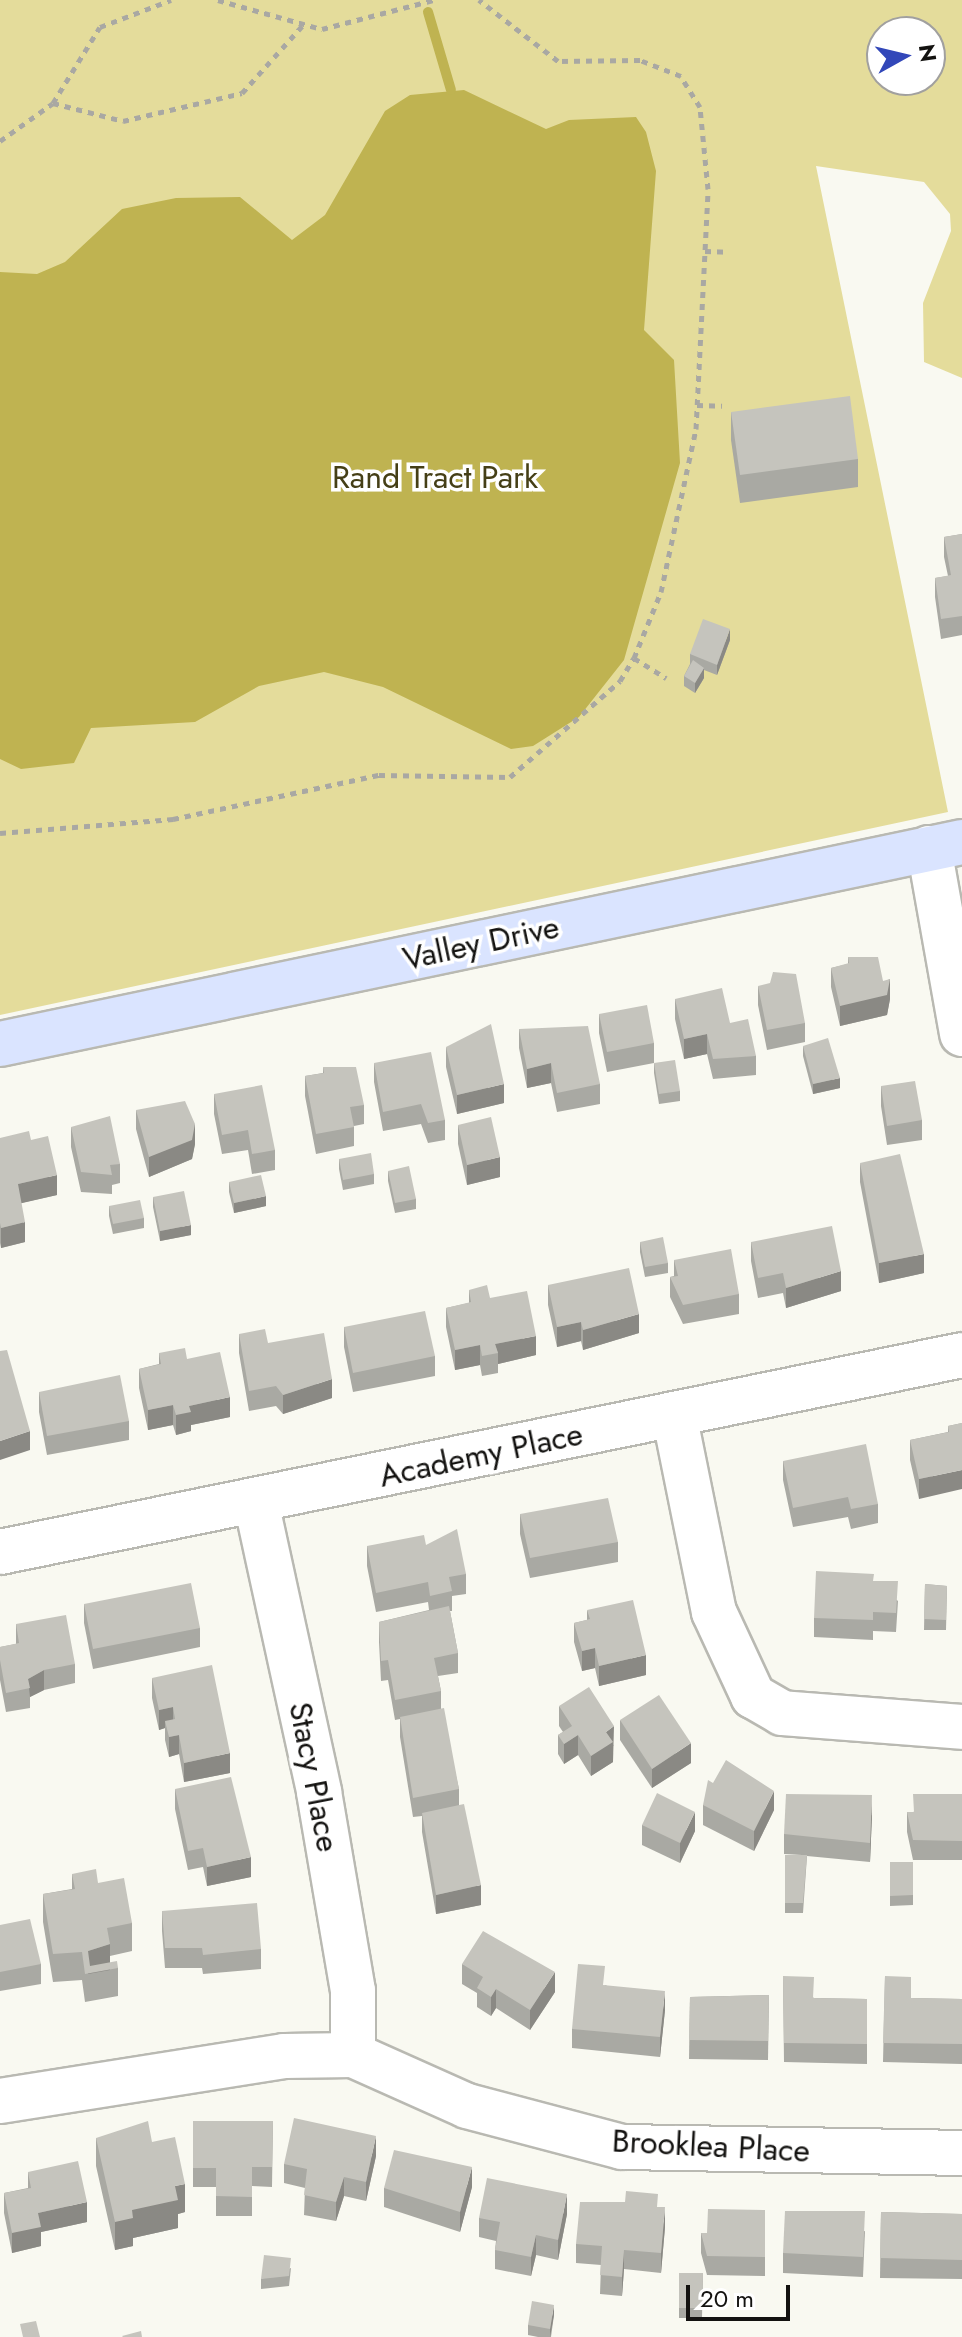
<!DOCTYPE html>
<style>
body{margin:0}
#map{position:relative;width:962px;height:2337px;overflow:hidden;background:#f9f9f1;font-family:Jost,sans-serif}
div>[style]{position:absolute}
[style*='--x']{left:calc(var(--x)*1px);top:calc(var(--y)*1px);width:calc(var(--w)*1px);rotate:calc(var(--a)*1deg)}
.green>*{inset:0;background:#e4dc9b}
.water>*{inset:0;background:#bfb351}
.stream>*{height:10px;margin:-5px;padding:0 5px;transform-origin:5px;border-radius:5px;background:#bfb351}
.path>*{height:5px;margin-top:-2.5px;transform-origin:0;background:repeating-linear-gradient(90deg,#a9a8a3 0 6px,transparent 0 12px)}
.roads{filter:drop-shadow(2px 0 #b9b9b2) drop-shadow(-2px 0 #b9b9b2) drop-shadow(0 2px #b9b9b2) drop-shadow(0 -2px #b9b9b2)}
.minor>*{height:44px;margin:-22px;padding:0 22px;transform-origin:22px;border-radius:22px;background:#fff}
.major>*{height:44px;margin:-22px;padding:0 22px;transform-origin:22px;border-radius:22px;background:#dae4ff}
.wall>*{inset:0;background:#a9a9a3}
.shaded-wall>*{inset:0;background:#8a8984}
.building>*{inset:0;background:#c5c4bd}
span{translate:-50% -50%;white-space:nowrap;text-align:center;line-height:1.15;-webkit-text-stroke:7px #fff;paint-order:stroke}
.park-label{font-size:32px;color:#453f16}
.street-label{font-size:32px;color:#131210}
.north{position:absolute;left:866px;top:16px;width:80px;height:80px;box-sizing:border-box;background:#fff;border:2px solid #a1a09f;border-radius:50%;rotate:82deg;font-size:22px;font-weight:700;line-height:32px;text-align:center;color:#131210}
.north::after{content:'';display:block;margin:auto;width:28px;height:36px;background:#3247b9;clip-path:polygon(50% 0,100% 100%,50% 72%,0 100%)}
.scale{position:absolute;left:686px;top:2285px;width:104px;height:36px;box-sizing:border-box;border:4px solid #131210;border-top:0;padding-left:10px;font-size:24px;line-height:28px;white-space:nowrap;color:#131210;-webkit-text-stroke:6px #fff;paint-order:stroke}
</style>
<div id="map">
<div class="green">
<i style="clip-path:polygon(evenodd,0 0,962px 0,962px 378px,924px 362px,923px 303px,951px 231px,950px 214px,924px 182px,816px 166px,948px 812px,0 1015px,0 0,882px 32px,930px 32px,930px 80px,882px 80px,882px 32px)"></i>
</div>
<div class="water">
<i style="clip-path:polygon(464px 90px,546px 129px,569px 120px,636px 117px,646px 132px,656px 171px,644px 330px,674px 360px,680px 463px,624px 660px,579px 717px,533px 746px,511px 749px,383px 687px,324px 672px,259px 686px,195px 722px,91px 728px,74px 763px,21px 769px,0 759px,0 272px,37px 274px,65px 262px,122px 209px,176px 198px,240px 197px,292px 240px,325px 215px,385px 111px,410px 95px)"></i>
</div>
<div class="stream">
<i style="--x:428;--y:12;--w:81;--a:73.6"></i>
</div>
<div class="path">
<i style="--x:218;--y:0;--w:108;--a:15.6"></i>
<i style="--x:322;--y:29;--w:115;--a:-14.6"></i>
<i style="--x:53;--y:103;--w:72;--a:14.4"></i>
<i style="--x:123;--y:121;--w:122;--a:-13.2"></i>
<i style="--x:242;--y:93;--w:91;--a:-48.1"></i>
<i style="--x:0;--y:141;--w:65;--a:-35.6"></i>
<i style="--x:53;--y:103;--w:89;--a:-58.3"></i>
<i style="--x:100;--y:27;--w:76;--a:-20.8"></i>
<i style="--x:705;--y:251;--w:23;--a:2"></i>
<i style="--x:697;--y:405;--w:25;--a:2"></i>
<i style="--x:634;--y:658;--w:38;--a:32"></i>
<i style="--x:0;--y:833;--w:174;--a:-4.6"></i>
<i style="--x:173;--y:819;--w:211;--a:-12.1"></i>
<i style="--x:379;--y:775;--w:131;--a:0.9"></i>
<i style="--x:510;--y:777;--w:146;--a:-41.1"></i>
<i style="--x:620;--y:681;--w:27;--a:-59"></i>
<i style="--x:634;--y:658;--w:71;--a:-67.8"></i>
<i style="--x:661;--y:592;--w:167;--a:-77.9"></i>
<i style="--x:696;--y:429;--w:240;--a:-87.1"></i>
<i style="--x:708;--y:189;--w:82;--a:-95.6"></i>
<i style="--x:700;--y:107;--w:36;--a:-122"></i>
<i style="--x:681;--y:76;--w:44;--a:-158.7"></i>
<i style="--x:640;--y:60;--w:82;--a:179.3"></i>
<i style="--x:558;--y:61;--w:100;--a:-142.3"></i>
</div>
<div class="roads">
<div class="minor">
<i style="--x:929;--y:848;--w:189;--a:79.9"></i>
<i style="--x:674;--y:1414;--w:202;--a:78.6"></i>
<i style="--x:714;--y:1612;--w:93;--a:65.1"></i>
<i style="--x:753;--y:1696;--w:34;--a:30"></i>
<i style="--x:782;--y:1713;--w:181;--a:4.4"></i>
<i style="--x:256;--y:1502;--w:297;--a:77.7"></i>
<i style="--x:319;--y:1792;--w:202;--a:80.3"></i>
<i style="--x:353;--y:1991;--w:64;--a:90"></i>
<i style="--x:0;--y:1552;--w:982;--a:-11.57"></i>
<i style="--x:0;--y:2101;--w:288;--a:-9"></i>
<i style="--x:284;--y:2056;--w:69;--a:-0.8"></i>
<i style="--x:353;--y:2055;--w:125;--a:24.1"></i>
<i style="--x:467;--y:2106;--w:160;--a:14.8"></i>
<i style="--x:622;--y:2147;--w:340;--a:1"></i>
</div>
<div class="major">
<i style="--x:0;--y:1044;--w:983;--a:-11.86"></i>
</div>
</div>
<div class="wall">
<i style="clip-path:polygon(731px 412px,858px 459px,858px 487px,740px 503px,731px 440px)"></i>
<i style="clip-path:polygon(962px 534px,962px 635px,941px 639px,935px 597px,935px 578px,948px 576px,944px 557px,944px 537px)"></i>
<i style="clip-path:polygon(730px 640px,717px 675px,704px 670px,704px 678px,695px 693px,684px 686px,684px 676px,690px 664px,690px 654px)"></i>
<i style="clip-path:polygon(848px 957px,883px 981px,890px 999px,887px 1015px,840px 1026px,831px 987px,831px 968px,848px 964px)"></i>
<i style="clip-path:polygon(758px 986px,805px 1023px,805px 1042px,767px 1050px,758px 1005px)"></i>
<i style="clip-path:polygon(675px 999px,730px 1023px,756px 1056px,756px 1075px,713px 1079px,707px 1054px,684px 1059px,675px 1019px)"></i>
<i style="clip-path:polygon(599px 1014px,654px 1043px,654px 1063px,607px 1072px,599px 1033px)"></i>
<i style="clip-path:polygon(519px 1029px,600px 1084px,600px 1104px,557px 1112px,551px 1083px,527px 1088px,519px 1048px)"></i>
<i style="clip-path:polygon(803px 1046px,840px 1088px,813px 1094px,803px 1056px)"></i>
<i style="clip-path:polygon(446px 1047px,504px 1103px,457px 1114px,446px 1067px)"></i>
<i style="clip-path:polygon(374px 1063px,445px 1120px,445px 1140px,428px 1143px,421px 1124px,383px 1131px,374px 1082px)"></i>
<i style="clip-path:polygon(654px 1063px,680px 1091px,680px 1101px,659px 1104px,654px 1073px)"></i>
<i style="clip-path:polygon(323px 1067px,364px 1105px,364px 1124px,354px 1126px,354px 1146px,316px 1154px,305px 1096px,305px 1076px,323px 1073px)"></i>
<i style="clip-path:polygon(881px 1086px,922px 1120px,922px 1140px,887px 1145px,881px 1106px)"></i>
<i style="clip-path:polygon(214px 1094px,275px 1150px,275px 1170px,252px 1174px,248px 1150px,222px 1154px,214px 1114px)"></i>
<i style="clip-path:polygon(136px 1110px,195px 1144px,192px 1159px,149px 1177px,136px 1129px)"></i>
<i style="clip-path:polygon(458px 1125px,500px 1177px,467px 1185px,458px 1144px)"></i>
<i style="clip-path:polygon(71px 1127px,120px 1164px,120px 1183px,112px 1185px,112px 1194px,81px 1192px,71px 1147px)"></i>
<i style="clip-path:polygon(0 1138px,31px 1140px,57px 1195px,21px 1203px,25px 1242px,1px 1248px,0 1243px)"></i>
<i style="clip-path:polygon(339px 1159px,374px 1174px,374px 1184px,343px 1190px,339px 1169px)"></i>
<i style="clip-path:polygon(860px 1163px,924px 1273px,879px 1283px,860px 1182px)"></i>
<i style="clip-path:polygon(388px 1171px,416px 1199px,416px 1209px,395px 1213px,388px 1181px)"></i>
<i style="clip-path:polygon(229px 1182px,266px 1206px,234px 1213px,229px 1192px)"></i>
<i style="clip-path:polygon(153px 1197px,191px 1235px,160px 1241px,153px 1207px)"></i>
<i style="clip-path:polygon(109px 1206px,144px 1218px,144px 1228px,113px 1234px,109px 1216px)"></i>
<i style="clip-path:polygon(640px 1242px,668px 1263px,668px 1273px,645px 1277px,640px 1252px)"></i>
<i style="clip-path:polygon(751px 1242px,841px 1291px,786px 1308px,783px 1293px,758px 1298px,751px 1261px)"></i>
<i style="clip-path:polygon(674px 1260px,739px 1294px,739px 1314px,683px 1324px,670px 1297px,670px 1277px,674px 1276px)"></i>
<i style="clip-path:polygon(548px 1285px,639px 1333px,583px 1350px,581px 1341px,557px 1347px,548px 1305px)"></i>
<i style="clip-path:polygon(469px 1290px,490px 1298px,536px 1355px,498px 1364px,498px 1373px,482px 1376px,480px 1365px,455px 1370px,446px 1327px,446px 1308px,469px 1303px)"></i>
<i style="clip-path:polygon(344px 1327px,435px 1356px,435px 1376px,353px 1392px,344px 1347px)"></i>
<i style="clip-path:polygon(239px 1334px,268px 1343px,332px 1398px,283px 1414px,276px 1406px,249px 1411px,239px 1353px)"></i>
<i style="clip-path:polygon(159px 1353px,187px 1359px,230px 1417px,191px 1425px,191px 1431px,176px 1435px,173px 1425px,148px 1430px,139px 1388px,139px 1369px,159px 1364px)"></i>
<i style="clip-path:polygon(39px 1392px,129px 1421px,129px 1440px,47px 1455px,39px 1412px)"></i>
<i style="clip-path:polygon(962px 1423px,919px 1499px,910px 1460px,910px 1440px,948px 1432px,948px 1426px)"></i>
<i style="clip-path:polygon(783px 1461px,878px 1504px,878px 1523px,851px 1529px,848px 1517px,793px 1527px,783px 1480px)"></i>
<i style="clip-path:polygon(520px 1514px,618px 1542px,618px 1562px,530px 1578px,520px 1534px)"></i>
<i style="clip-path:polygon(426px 1545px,466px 1574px,466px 1594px,452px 1596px,452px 1611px,450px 1611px,458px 1653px,458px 1673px,438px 1676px,441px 1691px,441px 1709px,459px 1789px,459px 1805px,481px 1905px,436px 1914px,422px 1832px,422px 1816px,413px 1817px,400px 1737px,400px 1719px,395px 1720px,388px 1680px,381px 1681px,379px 1642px,379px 1622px,429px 1610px,428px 1602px,376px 1612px,367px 1566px,367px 1546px)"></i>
<i style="clip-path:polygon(873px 1581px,898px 1601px,896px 1632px,873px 1631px,873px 1640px,814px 1637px,814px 1618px)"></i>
<i style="clip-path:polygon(925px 1584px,947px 1586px,946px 1630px,924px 1630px)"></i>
<i style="clip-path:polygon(84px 1604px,200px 1628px,200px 1647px,93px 1669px,84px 1623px)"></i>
<i style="clip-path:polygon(587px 1610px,646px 1675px,599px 1686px,595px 1668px,582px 1671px,574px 1642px,574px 1623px,587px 1620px)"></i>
<i style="clip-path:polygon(16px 1624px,75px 1664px,75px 1683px,44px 1690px,30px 1697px,30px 1708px,6px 1712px,0 1680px,0 1647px,16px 1644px)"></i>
<i style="clip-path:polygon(152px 1678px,230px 1773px,184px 1782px,179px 1754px,169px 1757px,165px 1740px,165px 1728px,159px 1730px,152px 1698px)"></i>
<i style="clip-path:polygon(559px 1706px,614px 1746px,613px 1746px,613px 1762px,591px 1776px,578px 1755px,564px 1764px,558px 1754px,558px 1735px,563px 1732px,559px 1726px)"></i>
<i style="clip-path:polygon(620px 1720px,691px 1763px,652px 1788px,620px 1740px)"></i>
<i style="clip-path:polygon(175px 1789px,251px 1877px,207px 1886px,203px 1867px,188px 1870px,175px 1809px)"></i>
<i style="clip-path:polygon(962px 1794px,962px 1860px,913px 1860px,907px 1832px,907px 1812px,913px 1812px)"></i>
<i style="clip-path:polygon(703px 1805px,774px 1810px,754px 1851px,703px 1825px)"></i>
<i style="clip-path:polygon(872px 1815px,870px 1862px,807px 1856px,803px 1913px,785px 1913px,785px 1855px,802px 1855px,784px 1854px,784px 1834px)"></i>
<i style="clip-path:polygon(642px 1825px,695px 1831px,680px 1863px,642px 1845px)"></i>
<i style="clip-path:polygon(890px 1862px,913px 1862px,913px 1905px,890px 1906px)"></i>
<i style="clip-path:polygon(72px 1874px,98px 1883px,132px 1923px,132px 1951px,110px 1956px,110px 1963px,118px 1968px,118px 1996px,85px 2002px,82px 1980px,53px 1982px,43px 1922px,43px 1894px,72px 1889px)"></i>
<i style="clip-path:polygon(162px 1911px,261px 1949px,261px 1969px,203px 1974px,202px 1968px,165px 1968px,162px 1931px)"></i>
<i style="clip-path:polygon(0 1925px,41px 1964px,41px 1984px,0 1991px)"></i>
<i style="clip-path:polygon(462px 1964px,555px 1992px,530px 2030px,496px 2008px,491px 2016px,477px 2007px,477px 1993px,462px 1984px)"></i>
<i style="clip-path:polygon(783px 1976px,814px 1998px,867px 1999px,867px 2064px,784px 2062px)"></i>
<i style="clip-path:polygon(885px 1976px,911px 1998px,962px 1999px,962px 2064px,883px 2062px)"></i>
<i style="clip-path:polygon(605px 1985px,665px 2010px,660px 2057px,572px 2048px,572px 2029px)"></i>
<i style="clip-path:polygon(769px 1995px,768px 2060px,689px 2059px,690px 1997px)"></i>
<i style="clip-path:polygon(193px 2121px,273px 2121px,272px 2187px,252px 2186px,252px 2216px,216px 2216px,216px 2187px,193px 2187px)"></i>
<i style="clip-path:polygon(96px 2138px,152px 2142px,185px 2212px,178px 2214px,178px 2228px,133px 2238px,133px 2246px,115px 2250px,96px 2166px)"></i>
<i style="clip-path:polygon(376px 2156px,366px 2201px,344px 2196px,336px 2221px,304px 2215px,305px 2188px,284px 2183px,284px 2164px)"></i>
<i style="clip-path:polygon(28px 2172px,87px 2222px,41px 2232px,41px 2246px,12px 2253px,4px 2213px,4px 2193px,28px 2188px)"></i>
<i style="clip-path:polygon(472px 2187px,460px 2232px,384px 2207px,384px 2188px)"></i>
<i style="clip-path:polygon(658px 2207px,665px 2227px,661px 2273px,624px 2269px,622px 2296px,600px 2294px,601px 2265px,576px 2263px,576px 2244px)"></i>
<i style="clip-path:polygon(765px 2210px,765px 2276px,707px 2275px,701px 2253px,701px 2233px,707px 2233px)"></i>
<i style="clip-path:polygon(881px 2212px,962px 2214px,962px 2279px,880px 2278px)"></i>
<i style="clip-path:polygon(567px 2214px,558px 2260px,536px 2255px,531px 2276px,495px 2269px,495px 2250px,496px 2241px,479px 2237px,479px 2218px)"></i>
<i style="clip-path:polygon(865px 2231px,863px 2277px,783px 2273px,783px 2253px)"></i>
<i style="clip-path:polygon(291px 2268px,289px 2286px,261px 2289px,261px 2279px)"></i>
<i style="clip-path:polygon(703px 2273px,702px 2318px,679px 2318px,679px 2308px)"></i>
<i style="clip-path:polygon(554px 2315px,551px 2337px,538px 2337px,528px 2335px,528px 2325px)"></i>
</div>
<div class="shaded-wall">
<i style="clip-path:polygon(730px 629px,730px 640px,717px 675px,717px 665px)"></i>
<i style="clip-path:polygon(704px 668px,704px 678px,695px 693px,695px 683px)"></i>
<i style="clip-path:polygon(890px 979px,890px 999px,887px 1015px,840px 1026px,840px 1006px)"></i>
<i style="clip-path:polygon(707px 1034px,707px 1054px,684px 1059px,684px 1039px)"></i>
<i style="clip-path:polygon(551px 1063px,551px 1083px,527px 1088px,527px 1069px)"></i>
<i style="clip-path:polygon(840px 1078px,840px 1088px,813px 1094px,813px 1084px)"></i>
<i style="clip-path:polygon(504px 1084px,504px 1103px,457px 1114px,457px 1095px)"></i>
<i style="clip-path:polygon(195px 1124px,195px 1144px,192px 1159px,149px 1177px,149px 1157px)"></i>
<i style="clip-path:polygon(500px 1157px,500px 1177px,467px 1185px,467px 1165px)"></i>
<i style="clip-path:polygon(57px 1175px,57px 1195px,18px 1204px,18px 1184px)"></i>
<i style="clip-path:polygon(266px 1196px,266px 1206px,234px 1213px,234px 1203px)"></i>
<i style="clip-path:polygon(25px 1222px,25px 1242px,1px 1248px,1px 1228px)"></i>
<i style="clip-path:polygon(191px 1225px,191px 1235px,160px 1241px,160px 1231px)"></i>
<i style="clip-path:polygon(924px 1254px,924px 1273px,879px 1283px,879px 1263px)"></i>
<i style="clip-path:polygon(841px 1271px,841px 1291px,786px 1308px,786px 1288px)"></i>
<i style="clip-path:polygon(639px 1314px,639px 1333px,583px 1350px,583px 1330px)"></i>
<i style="clip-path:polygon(581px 1322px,581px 1341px,557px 1347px,557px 1327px)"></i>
<i style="clip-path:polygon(536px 1336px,536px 1355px,498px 1364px,498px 1353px,495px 1344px)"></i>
<i style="clip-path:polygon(480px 1345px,480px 1365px,455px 1370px,455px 1350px)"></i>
<i style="clip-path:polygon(332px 1379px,332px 1398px,283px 1414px,283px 1395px)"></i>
<i style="clip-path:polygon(230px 1397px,230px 1417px,191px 1425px,191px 1431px,176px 1435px,176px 1415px,189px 1406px)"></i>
<i style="clip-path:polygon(173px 1405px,173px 1425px,148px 1430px,148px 1410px)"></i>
<i style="clip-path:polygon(30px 1431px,30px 1450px,0 1460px,0 1441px)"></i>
<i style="clip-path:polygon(962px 1470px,962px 1489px,919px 1499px,919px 1479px)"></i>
<i style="clip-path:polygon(595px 1648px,595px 1668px,582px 1671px,582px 1651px)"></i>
<i style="clip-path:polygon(646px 1655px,646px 1675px,599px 1686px,599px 1666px)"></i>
<i style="clip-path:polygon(44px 1670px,44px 1690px,30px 1697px,28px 1679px)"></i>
<i style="clip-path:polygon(173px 1707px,173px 1727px,165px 1721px,165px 1728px,159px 1730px,159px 1710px)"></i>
<i style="clip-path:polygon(614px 1726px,613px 1762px,591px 1776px,591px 1756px,606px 1732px)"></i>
<i style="clip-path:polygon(179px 1735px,179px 1754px,169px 1757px,169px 1737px)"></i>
<i style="clip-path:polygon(578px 1735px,578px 1755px,564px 1764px,564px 1744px)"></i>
<i style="clip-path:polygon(691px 1743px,691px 1763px,652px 1788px,652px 1769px)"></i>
<i style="clip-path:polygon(230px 1753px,230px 1773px,184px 1782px,184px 1763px)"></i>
<i style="clip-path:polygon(774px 1791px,774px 1810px,754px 1851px,754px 1831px)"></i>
<i style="clip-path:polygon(872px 1795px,872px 1815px,870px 1862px,870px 1843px)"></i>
<i style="clip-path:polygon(695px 1812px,695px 1831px,680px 1863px,680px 1843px)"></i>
<i style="clip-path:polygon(251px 1857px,251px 1877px,207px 1886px,207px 1867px)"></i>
<i style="clip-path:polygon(481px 1885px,481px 1905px,436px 1914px,436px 1895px)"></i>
<i style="clip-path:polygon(110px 1944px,110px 1970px,88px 1974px,88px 1951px)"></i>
<i style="clip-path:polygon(555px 1972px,555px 1992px,530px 2030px,530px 2010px)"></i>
<i style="clip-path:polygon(496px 1989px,496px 2008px,491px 2016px,491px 1997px)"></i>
<i style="clip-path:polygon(665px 1991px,665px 2010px,660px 2057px,660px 2037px)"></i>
<i style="clip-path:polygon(376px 2136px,376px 2156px,366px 2201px,366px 2182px)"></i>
<i style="clip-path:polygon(472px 2167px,472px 2187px,460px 2232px,460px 2212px)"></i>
<i style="clip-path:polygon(344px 2177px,344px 2196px,336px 2221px,336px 2202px)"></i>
<i style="clip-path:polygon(185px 2184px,185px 2212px,178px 2214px,178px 2228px,133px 2238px,133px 2246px,115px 2250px,115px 2222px,132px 2210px,175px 2186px)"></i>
<i style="clip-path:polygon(567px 2194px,567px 2214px,558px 2260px,558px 2240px)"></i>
<i style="clip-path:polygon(87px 2202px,87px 2222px,41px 2232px,41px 2246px,12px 2253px,12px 2233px,38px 2213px)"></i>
<i style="clip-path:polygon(665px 2207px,665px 2227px,661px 2273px,661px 2253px)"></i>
<i style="clip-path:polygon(536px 2235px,536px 2255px,531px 2276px,531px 2257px)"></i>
<i style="clip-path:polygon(624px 2250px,624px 2269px,622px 2296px,622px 2277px)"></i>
<i style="clip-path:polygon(554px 2305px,554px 2315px,550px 2337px,550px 2329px)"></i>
</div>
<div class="building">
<i style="clip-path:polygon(850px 396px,858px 459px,740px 475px,731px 412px)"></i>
<i style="clip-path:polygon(962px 534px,962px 616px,941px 619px,935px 578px,951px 575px,944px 537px)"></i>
<i style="clip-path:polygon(703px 619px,730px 629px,717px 665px,690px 654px)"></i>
<i style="clip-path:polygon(693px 660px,704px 668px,695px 683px,684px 676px)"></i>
<i style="clip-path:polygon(848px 957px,878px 957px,883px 981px,890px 979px,887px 995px,840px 1006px,831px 968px,849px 963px)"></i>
<i style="clip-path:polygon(773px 972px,796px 974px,805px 1023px,767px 1030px,758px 986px,770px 983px)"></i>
<i style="clip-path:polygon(722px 988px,730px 1023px,748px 1019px,756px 1056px,713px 1059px,707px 1034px,684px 1039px,675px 999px)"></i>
<i style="clip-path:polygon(647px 1005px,654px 1043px,607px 1052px,599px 1014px)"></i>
<i style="clip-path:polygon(491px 1024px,504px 1084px,457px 1095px,446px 1047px)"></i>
<i style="clip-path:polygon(588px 1026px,600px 1084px,557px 1093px,551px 1063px,527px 1069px,519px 1029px)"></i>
<i style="clip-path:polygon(828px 1038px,840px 1078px,813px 1084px,803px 1046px)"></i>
<i style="clip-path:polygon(431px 1052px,445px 1120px,428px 1123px,421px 1104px,383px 1112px,374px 1063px)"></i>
<i style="clip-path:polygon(675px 1060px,680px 1091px,659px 1094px,654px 1063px)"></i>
<i style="clip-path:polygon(323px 1067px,356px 1067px,364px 1105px,350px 1107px,354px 1127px,316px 1134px,305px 1076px,324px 1073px)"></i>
<i style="clip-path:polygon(915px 1081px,922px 1120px,887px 1126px,881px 1086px)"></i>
<i style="clip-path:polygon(262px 1085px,275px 1150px,252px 1154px,248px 1130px,222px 1135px,214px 1094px)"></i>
<i style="clip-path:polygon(185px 1101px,195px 1124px,192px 1140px,149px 1157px,136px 1110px)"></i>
<i style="clip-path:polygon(110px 1116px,120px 1164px,110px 1165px,112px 1175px,81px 1172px,71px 1127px)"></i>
<i style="clip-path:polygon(491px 1117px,500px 1157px,467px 1165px,458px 1125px)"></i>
<i style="clip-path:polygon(29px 1131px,31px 1140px,48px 1136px,57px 1175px,18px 1184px,25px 1222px,1px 1228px,0 1223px,0 1138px)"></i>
<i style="clip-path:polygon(371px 1153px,374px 1174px,343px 1180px,339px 1159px)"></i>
<i style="clip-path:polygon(900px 1154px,924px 1254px,879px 1263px,860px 1163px)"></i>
<i style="clip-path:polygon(409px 1166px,416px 1199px,395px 1203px,388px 1171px)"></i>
<i style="clip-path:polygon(261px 1175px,266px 1196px,234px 1203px,229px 1182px)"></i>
<i style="clip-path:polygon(184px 1191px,191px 1225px,160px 1231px,153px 1197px)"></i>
<i style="clip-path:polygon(140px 1200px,144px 1218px,113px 1224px,109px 1206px)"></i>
<i style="clip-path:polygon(832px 1226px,841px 1271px,786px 1288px,783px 1273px,758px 1278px,751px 1242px)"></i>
<i style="clip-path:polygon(663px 1237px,668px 1263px,645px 1267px,640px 1242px)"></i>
<i style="clip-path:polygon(731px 1249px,739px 1294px,683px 1305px,670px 1277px,678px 1276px,674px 1260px)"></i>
<i style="clip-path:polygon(629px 1268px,639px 1314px,583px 1330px,581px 1322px,557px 1327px,548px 1285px)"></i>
<i style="clip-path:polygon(487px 1285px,490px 1298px,527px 1291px,536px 1336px,495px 1344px,498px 1353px,482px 1356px,480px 1345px,455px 1350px,446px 1308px,471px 1302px,469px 1290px)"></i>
<i style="clip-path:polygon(425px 1311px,435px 1356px,353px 1373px,344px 1327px)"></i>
<i style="clip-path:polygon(265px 1329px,268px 1343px,324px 1333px,332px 1379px,283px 1395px,276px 1386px,249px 1391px,239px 1334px)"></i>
<i style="clip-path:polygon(185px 1348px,187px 1359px,220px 1352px,230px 1397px,189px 1406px,191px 1412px,176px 1415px,173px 1405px,148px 1410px,139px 1369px,161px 1364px,159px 1353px)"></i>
<i style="clip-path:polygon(7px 1350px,30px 1431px,0 1441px,0 1351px)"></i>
<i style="clip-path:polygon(120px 1375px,129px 1421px,47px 1436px,39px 1392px)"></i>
<i style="clip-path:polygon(962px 1423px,962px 1470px,919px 1479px,910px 1440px,949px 1432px,948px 1426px)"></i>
<i style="clip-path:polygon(866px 1444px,878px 1504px,851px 1509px,848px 1497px,793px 1508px,783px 1461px)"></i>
<i style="clip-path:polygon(608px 1498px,618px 1542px,530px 1558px,520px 1514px)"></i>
<i style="clip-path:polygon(457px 1529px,466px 1574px,449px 1577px,452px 1591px,430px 1596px,428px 1582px,376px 1593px,367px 1546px,424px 1535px,426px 1545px)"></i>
<i style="clip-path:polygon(816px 1571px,874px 1574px,873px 1581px,898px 1581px,896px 1613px,873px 1612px,873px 1620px,814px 1618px)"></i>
<i style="clip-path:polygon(191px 1583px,200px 1628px,93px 1649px,84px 1604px)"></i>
<i style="clip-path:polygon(925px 1584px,947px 1586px,946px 1620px,924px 1619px)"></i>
<i style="clip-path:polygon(633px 1600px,646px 1655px,599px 1666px,595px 1648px,582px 1651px,574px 1623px,590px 1619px,587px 1610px)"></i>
<i style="clip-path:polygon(449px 1606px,458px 1653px,434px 1658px,441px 1691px,395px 1700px,388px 1660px,381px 1661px,379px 1622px)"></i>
<i style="clip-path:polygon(66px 1615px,75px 1664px,44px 1670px,28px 1679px,30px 1688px,6px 1693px,0 1660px,0 1647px,19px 1643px,16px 1624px)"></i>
<i style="clip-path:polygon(212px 1665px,230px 1753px,184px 1763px,179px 1735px,169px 1737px,165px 1721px,175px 1719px,173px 1707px,159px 1710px,152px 1678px)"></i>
<i style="clip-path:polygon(589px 1687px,614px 1726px,606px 1732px,613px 1742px,591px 1756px,578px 1735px,564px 1744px,558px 1735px,572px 1726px,559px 1706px)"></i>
<i style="clip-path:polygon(659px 1695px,691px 1743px,652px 1769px,620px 1720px)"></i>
<i style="clip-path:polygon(444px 1708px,459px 1789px,413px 1798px,400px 1717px)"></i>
<i style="clip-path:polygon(726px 1760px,774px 1791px,754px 1831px,703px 1805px,708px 1780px,713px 1783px)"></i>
<i style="clip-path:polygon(231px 1777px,251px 1857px,207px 1867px,203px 1848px,188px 1851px,175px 1789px)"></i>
<i style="clip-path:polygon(657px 1793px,695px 1812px,680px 1843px,642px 1825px)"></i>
<i style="clip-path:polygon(786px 1794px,872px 1795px,870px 1843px,784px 1834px)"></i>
<i style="clip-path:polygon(913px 1794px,962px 1794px,962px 1841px,913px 1840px,907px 1812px,914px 1812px)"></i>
<i style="clip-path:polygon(464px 1804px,481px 1885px,436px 1895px,422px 1813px)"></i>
<i style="clip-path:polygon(785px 1855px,807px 1855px,803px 1903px,785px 1903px)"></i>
<i style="clip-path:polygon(890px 1862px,913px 1862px,913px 1895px,890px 1896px)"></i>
<i style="clip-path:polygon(96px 1869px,98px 1883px,124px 1878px,132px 1923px,107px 1928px,110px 1944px,88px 1951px,90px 1966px,117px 1961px,118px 1968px,85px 1974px,82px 1952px,53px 1954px,43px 1894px,75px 1889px,72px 1874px)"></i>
<i style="clip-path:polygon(257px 1903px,261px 1949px,203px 1955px,202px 1948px,165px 1948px,162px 1911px)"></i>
<i style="clip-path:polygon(30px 1919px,41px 1964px,0 1972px,0 1925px)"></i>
<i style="clip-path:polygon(483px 1931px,555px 1972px,530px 2010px,496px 1989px,491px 1997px,477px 1988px,483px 1977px,462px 1964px)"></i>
<i style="clip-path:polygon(578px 1964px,605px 1966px,603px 1985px,665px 1991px,660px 2037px,572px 2029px)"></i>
<i style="clip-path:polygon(783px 1976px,814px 1977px,813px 1998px,867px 1999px,867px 2044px,784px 2043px)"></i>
<i style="clip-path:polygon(885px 1976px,911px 1977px,911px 1998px,962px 1999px,962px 2044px,883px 2043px)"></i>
<i style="clip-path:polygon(769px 1995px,768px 2041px,689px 2040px,690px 1997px)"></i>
<i style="clip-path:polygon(294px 2118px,376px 2136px,366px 2182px,344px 2177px,336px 2202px,304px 2195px,307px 2169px,284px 2164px)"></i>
<i style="clip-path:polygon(148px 2121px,152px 2142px,175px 2137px,185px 2184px,175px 2186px,178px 2200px,132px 2210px,133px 2218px,115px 2222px,96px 2138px)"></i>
<i style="clip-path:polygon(193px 2121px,273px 2121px,272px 2167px,252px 2167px,252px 2197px,216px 2196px,216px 2168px,193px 2168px)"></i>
<i style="clip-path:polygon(394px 2150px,472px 2167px,460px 2212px,384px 2188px)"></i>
<i style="clip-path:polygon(78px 2161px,87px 2202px,38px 2213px,41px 2227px,12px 2233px,4px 2193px,31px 2188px,28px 2172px)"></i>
<i style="clip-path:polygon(487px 2178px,567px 2194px,558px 2240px,536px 2235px,531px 2257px,495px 2250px,500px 2222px,479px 2218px)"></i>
<i style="clip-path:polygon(626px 2191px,658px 2194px,657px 2207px,665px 2207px,661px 2253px,624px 2250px,622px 2277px,600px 2275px,602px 2246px,576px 2244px,580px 2202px,625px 2202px)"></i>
<i style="clip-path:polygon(708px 2209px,765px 2210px,765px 2257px,707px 2256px,701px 2233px,707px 2233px)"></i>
<i style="clip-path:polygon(785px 2211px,865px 2211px,863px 2257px,783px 2253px)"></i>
<i style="clip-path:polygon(881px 2212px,962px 2214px,962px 2260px,880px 2258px)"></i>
<i style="clip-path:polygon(264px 2255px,291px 2258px,289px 2276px,261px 2279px)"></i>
<i style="clip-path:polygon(679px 2273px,703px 2273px,702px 2308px,679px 2308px)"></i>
<i style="clip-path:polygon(532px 2301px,554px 2305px,550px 2329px,528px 2325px)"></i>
<i style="clip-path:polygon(36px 2321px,40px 2337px,23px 2337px,20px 2324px)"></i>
<i style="clip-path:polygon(141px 2331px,142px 2337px,123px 2337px,122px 2336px)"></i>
</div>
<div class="park-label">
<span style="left:435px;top:477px">Rand Tract Park</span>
</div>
<div class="street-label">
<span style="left:481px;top:943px;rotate:-12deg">Valley Drive</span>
<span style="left:481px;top:1455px;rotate:-12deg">Academy Place</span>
<span style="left:314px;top:1777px;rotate:79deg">Stacy Place</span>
<span style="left:711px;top:2146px;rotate:3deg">Brooklea Place</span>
</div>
<div class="north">N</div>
<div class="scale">20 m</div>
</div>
